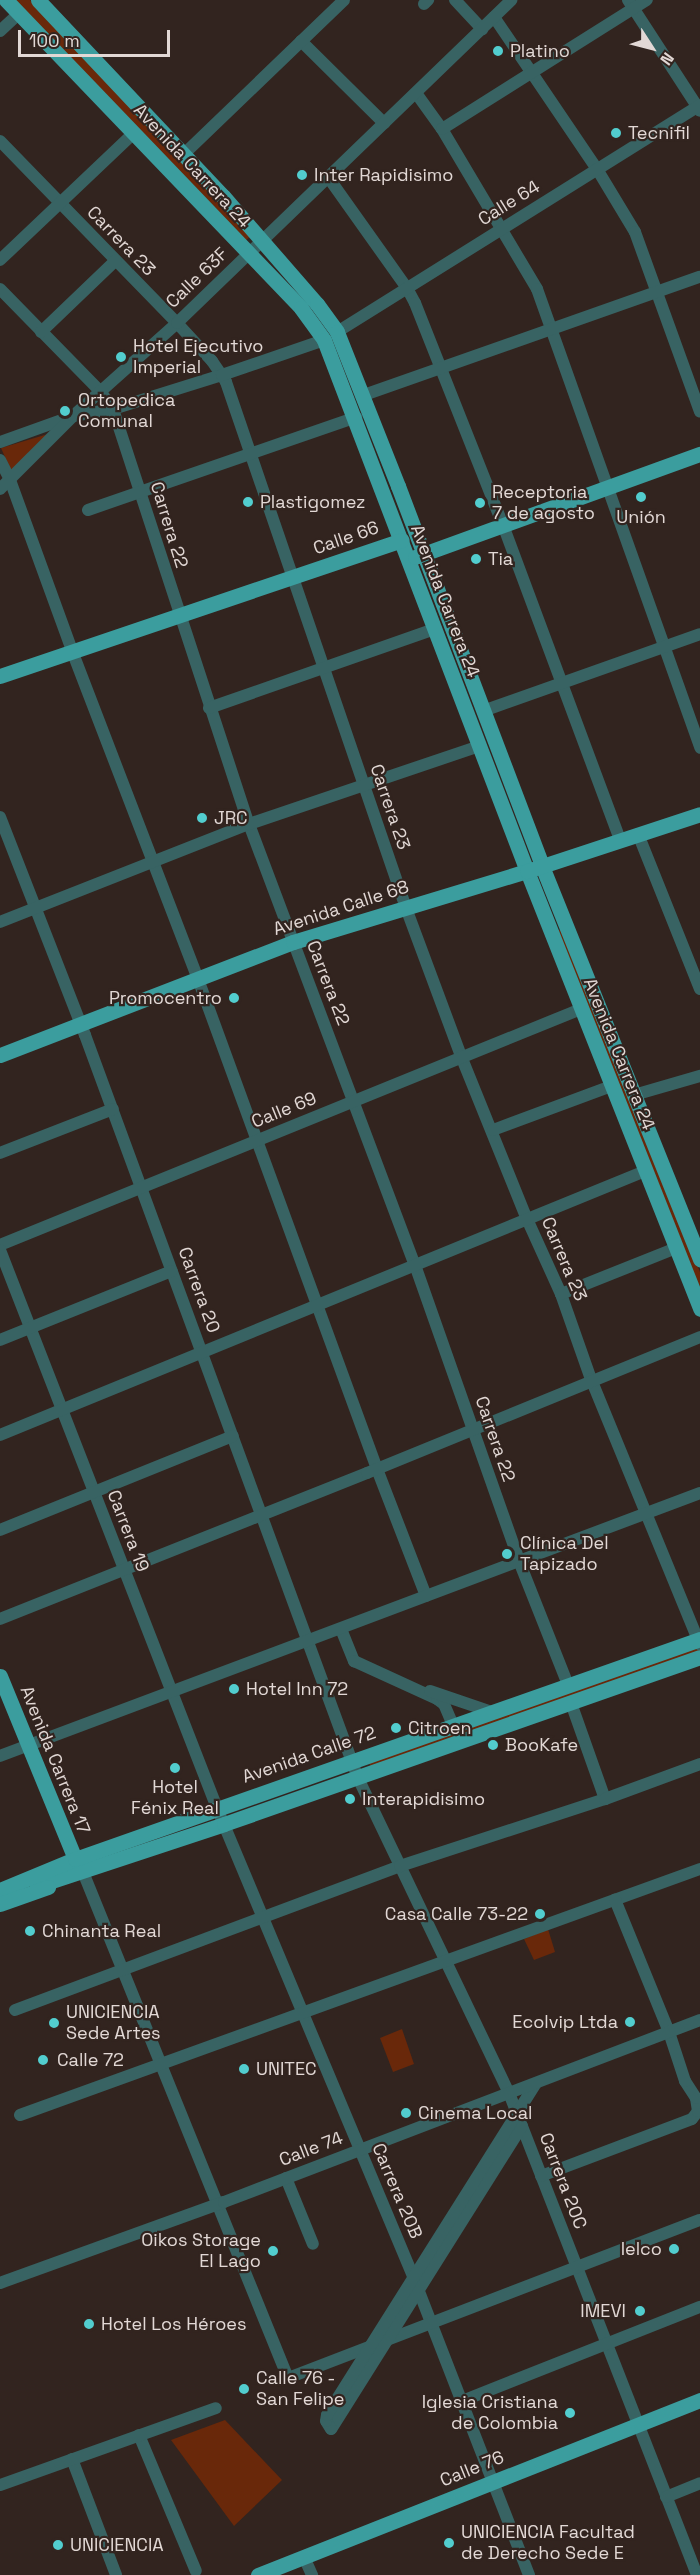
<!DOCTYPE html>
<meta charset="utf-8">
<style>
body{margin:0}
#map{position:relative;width:700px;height:2575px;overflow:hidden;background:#32241f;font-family:"Space Grotesk",sans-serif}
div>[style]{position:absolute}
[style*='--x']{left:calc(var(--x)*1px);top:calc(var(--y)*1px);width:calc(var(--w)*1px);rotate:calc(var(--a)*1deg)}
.green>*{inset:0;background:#69280a}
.minor>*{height:12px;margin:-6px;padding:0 6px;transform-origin:6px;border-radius:6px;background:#386363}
.major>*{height:15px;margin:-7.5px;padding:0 7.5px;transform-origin:7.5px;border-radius:7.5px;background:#3b9d9e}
.dots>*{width:16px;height:16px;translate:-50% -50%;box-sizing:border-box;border:3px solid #32241f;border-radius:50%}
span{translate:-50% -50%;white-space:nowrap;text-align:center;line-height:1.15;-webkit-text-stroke:4.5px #32241f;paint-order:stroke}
.poi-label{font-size:18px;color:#e2d8d5}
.left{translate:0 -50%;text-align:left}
.right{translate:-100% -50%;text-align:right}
.street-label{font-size:18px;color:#e2d8d5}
.north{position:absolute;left:622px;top:18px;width:60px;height:60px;-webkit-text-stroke:4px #32241f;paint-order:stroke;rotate:126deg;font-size:16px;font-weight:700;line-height:24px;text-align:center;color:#e2d8d5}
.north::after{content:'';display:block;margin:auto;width:21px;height:27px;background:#e2d8d5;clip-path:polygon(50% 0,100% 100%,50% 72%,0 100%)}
.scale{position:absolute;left:18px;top:30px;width:152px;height:27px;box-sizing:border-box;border:3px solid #e2d8d5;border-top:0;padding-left:8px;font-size:18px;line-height:21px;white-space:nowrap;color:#e2d8d5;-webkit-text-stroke:4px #32241f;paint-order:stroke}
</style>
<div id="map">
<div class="green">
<i style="clip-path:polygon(14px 0,30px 0,183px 159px,251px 236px,245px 241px)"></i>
<i style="clip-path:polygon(48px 434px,12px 473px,1px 448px)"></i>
<i style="clip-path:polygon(562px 929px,700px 1272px,700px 1289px,556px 931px)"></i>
<i style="clip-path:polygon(700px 1644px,700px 1652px,371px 1768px,368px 1760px)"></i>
<i style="clip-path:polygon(548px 1929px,555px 1952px,534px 1960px,524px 1939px)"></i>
<i style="clip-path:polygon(402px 2029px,414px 2064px,393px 2072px,380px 2038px)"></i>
<i style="clip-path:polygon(225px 2420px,282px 2480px,234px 2526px,171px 2440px)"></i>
</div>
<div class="minor">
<i style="--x:455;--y:0;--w:40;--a:47"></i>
<i style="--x:628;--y:0;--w:132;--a:57"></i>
<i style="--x:424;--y:4;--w:6;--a:-45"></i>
<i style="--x:494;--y:17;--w:184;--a:55.9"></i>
<i style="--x:597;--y:169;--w:74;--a:58.9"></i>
<i style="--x:635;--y:232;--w:191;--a:70.1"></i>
<i style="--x:0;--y:31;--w:26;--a:-43"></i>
<i style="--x:301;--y:41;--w:117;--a:44.7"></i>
<i style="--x:416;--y:93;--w:44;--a:54.2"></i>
<i style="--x:442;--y:129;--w:186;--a:59.3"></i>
<i style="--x:537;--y:289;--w:487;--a:70.4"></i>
<i style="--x:442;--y:129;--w:242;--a:-32.2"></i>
<i style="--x:0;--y:141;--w:254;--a:45.8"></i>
<i style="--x:177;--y:323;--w:52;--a:47.4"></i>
<i style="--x:212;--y:361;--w:25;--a:56"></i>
<i style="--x:226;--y:382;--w:556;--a:71.11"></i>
<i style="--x:406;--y:908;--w:158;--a:69.6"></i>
<i style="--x:461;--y:1056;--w:176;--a:68"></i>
<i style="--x:527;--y:1219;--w:82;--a:65.6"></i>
<i style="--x:561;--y:1294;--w:90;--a:70.6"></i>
<i style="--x:591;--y:1379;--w:287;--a:67.7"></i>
<i style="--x:184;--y:154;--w:222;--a:-43.9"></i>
<i style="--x:328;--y:177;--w:136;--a:54.6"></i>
<i style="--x:407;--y:288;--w:17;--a:62"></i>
<i style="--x:415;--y:303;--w:239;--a:68.4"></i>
<i style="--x:503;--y:525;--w:336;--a:69.6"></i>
<i style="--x:0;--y:260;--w:185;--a:-43.5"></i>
<i style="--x:0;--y:289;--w:143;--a:45.6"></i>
<i style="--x:100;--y:391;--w:22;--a:54"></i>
<i style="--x:113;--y:409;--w:437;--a:71.9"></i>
<i style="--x:249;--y:824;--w:471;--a:69.4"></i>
<i style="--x:415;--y:1265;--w:314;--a:70.6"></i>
<i style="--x:519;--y:1561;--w:133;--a:68.4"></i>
<i style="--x:41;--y:332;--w:103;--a:-43.8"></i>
<i style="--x:337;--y:332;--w:428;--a:-32"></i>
<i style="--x:364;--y:395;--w:356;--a:-19.4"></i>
<i style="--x:0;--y:442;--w:77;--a:-19.6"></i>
<i style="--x:73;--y:416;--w:41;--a:-9.9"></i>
<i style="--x:113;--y:409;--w:114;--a:-17.3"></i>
<i style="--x:222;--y:375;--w:108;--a:-18.9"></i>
<i style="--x:0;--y:460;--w:22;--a:63"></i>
<i style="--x:10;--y:480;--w:187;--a:70"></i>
<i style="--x:74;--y:656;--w:346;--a:69"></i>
<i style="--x:198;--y:979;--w:522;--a:69.93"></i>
<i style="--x:377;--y:1469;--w:136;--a:68.9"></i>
<i style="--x:0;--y:489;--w:103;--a:-45"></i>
<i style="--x:73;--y:416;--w:140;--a:-41.8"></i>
<i style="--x:177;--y:323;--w:465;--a:-44"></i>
<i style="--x:88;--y:510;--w:284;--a:-19.1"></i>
<i style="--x:209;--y:708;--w:239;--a:-19.3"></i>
<i style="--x:483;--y:711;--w:230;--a:-19.5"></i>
<i style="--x:0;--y:817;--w:234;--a:68.7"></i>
<i style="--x:85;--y:1035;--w:792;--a:69.83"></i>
<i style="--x:358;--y:1778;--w:349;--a:64.4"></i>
<i style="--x:509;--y:2093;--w:517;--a:68.69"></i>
<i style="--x:638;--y:834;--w:167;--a:68.2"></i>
<i style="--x:0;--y:922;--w:268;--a:-21.5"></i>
<i style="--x:249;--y:824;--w:243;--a:-18.7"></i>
<i style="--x:634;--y:1095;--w:69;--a:-16.1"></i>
<i style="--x:493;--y:1130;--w:126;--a:-20.4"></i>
<i style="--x:0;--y:1153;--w:121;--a:-21.3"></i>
<i style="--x:0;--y:1245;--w:627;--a:-22.11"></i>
<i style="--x:0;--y:1250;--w:599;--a:68.75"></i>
<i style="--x:217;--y:1808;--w:507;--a:67.28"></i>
<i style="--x:413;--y:2276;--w:321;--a:68.8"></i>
<i style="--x:561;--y:1294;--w:124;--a:-21.8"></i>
<i style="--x:0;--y:1340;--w:185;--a:-21.9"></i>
<i style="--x:0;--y:1435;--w:697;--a:-22.26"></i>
<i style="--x:0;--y:1530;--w:251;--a:-22"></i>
<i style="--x:0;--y:1619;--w:395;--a:-21.7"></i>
<i style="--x:367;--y:1473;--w:360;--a:-22.2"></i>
<i style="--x:341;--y:1629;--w:35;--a:68"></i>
<i style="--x:354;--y:1661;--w:91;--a:24.6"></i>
<i style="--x:437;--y:1699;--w:9;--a:36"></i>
<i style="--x:444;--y:1704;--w:23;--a:67"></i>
<i style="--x:430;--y:1691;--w:65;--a:18.7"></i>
<i style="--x:571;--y:1703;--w:102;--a:70.5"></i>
<i style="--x:0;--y:1756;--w:748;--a:-20.59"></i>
<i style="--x:83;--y:1872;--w:546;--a:67.95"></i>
<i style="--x:288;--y:2378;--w:441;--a:-21"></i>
<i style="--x:15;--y:2010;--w:411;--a:-20.5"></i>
<i style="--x:400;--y:1866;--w:216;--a:-18.1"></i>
<i style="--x:605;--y:1799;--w:101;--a:-20.2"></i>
<i style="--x:20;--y:2115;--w:723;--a:-19.89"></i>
<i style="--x:522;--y:2126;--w:358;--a:122.2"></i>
<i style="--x:331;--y:2429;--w:9;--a:-122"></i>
<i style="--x:326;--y:2421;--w:6;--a:-81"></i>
<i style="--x:327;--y:2415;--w:392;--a:-57.8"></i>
<i style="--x:541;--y:2176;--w:161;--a:-20.7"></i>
<i style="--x:692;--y:2119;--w:10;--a:-53"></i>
<i style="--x:698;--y:2111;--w:13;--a:-99"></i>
<i style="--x:696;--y:2098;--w:20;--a:-123"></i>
<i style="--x:685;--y:2081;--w:52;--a:-108.1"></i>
<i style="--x:669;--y:2032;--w:143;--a:-112.2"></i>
<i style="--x:286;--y:2178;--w:71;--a:67.8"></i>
<i style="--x:0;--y:2283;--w:238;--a:-19.9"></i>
<i style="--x:224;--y:2202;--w:510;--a:-20.92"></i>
<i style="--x:462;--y:2401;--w:256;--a:-21.6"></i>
<i style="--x:139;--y:2435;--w:147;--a:67.3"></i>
<i style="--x:72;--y:2459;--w:124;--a:69.2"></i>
<i style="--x:0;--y:2485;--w:229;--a:-19.6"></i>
<i style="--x:666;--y:2497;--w:37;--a:-22"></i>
<i style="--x:304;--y:2557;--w:20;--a:66"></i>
</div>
<div class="major">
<i style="--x:6;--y:0;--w:426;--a:46.2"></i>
<i style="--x:301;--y:308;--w:39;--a:54"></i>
<i style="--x:324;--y:340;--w:568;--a:69.08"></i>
<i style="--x:527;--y:871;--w:471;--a:68.4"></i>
<i style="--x:38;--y:0;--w:270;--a:46.7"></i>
<i style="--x:223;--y:196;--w:143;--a:49"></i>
<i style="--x:317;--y:304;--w:34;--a:54"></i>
<i style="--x:337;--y:332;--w:166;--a:68.4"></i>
<i style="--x:398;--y:486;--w:406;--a:69.2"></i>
<i style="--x:542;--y:866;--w:424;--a:68.1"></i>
<i style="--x:415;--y:557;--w:303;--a:-19.9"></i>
<i style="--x:0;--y:676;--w:424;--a:-18.7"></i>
<i style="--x:0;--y:1055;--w:314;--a:-21.1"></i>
<i style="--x:293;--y:942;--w:245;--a:-16.9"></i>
<i style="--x:527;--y:871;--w:182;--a:-18.2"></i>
<i style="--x:0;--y:1676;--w:198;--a:67.7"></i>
<i style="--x:37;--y:1886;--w:197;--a:-18.3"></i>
<i style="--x:224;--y:1824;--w:504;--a:-19.33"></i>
<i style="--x:0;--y:1890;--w:81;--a:-22.5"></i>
<i style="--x:75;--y:1859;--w:663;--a:-19.39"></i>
<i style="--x:0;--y:1904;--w:51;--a:-19.5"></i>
<i style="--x:258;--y:2575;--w:475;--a:-21.6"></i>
</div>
<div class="dots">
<i style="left:498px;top:51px;background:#52cdce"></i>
<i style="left:616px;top:133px;background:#52cdce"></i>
<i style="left:302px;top:175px;background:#52cdce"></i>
<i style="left:121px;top:357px;background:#52cdce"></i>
<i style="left:65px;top:411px;background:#52cdce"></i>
<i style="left:641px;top:497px;background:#52cdce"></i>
<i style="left:248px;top:502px;background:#52cdce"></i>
<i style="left:480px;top:503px;background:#52cdce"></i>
<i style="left:476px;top:559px;background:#52cdce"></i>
<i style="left:202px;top:818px;background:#52cdce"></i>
<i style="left:234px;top:998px;background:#52cdce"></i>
<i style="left:507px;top:1554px;background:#52cdce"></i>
<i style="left:234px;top:1689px;background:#52cdce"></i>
<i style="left:396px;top:1728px;background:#52cdce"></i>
<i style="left:493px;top:1745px;background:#52cdce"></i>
<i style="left:175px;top:1768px;background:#52cdce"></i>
<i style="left:350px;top:1799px;background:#52cdce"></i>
<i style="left:540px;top:1914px;background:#52cdce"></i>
<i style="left:30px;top:1931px;background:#52cdce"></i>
<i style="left:630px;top:2022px;background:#52cdce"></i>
<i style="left:54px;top:2023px;background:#52cdce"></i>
<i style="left:43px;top:2060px;background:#52cdce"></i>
<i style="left:244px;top:2069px;background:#52cdce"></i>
<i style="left:406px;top:2113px;background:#52cdce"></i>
<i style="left:674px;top:2249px;background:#52cdce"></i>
<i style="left:273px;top:2251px;background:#52cdce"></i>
<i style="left:640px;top:2311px;background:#52cdce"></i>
<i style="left:89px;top:2324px;background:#52cdce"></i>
<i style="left:244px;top:2389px;background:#52cdce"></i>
<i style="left:570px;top:2413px;background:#52cdce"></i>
<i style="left:449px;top:2543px;background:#52cdce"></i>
<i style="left:58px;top:2545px;background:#52cdce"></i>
</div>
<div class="poi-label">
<span class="left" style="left:510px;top:51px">Platino</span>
<span class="left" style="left:628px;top:133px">Tecnifil</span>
<span class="left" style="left:314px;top:175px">Inter Rapidisimo</span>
<span class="left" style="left:133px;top:357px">Hotel Ejecutivo<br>Imperial</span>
<span class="left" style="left:78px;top:411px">Ortopedica<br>Comunal</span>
<span class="left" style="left:492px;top:503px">Receptoria<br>7 de agosto</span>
<span class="left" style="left:260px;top:502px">Plastigomez</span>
<span style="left:641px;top:517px">Unión</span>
<span class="left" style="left:488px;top:559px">Tia</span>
<span class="left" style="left:214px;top:818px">JRC</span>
<span class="right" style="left:222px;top:998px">Promocentro</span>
<span class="left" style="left:520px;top:1554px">Clínica Del<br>Tapizado</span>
<span class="left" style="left:246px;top:1689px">Hotel Inn 72</span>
<span class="left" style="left:408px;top:1728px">Citroen</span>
<span class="left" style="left:505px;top:1745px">BooKafe</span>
<span style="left:175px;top:1798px">Hotel<br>Fénix Real</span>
<span class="left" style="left:362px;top:1799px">Interapidisimo</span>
<span class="right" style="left:528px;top:1914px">Casa Calle 73-22</span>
<span class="left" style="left:42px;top:1931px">Chinanta Real</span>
<span class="left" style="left:66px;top:2023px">UNICIENCIA<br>Sede Artes</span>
<span class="right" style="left:618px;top:2022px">Ecolvip Ltda</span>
<span class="left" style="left:57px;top:2060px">Calle 72</span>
<span class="left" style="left:256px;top:2069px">UNITEC</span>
<span class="left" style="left:418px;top:2113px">Cinema Local</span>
<span class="right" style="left:261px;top:2251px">Oikos Storage<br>El Lago</span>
<span class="right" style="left:662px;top:2249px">Ielco</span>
<span class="right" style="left:626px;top:2311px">IMEVI</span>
<span class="left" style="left:101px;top:2324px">Hotel Los Héroes</span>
<span class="left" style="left:256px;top:2389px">Calle 76 -<br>San Felipe</span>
<span class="right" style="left:558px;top:2413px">Iglesia Cristiana<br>de Colombia</span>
<span class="left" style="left:461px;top:2543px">UNICIENCIA Facultad<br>de Derecho Sede E</span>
<span class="left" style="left:70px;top:2545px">UNICIENCIA</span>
</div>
<div class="street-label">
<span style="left:192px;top:166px;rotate:47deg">Avenida Carrera 24</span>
<span style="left:509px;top:203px;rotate:-32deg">Calle 64</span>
<span style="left:121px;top:241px;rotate:46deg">Carrera 23</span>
<span style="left:197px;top:278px;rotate:-44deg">Calle 63F</span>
<span style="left:169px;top:525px;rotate:73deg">Carrera 22</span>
<span style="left:346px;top:538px;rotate:-19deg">Calle 66</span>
<span style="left:445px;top:601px;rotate:69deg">Avenida Carrera 24</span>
<span style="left:390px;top:807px;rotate:71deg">Carrera 23</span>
<span style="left:341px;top:908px;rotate:-18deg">Avenida Calle 68</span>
<span style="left:328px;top:983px;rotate:69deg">Carrera 22</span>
<span style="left:619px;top:1054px;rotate:68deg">Avenida Carrera 24</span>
<span style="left:284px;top:1110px;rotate:-22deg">Calle 69</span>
<span style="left:564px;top:1259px;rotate:67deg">Carrera 23</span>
<span style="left:199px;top:1290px;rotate:70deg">Carrera 20</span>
<span style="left:495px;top:1439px;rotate:71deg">Carrera 22</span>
<span style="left:128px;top:1531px;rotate:69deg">Carrera 19</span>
<span style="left:309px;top:1755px;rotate:-19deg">Avenida Calle 72</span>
<span style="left:55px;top:1760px;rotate:68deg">Avenida Carrera 17</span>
<span style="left:311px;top:2149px;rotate:-21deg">Calle 74</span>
<span style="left:563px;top:2181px;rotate:69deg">Carrera 20C</span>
<span style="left:397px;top:2191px;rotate:67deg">Carrera 20B</span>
<span style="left:472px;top:2469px;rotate:-22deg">Calle 76</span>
</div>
<div class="north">N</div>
<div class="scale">100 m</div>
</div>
